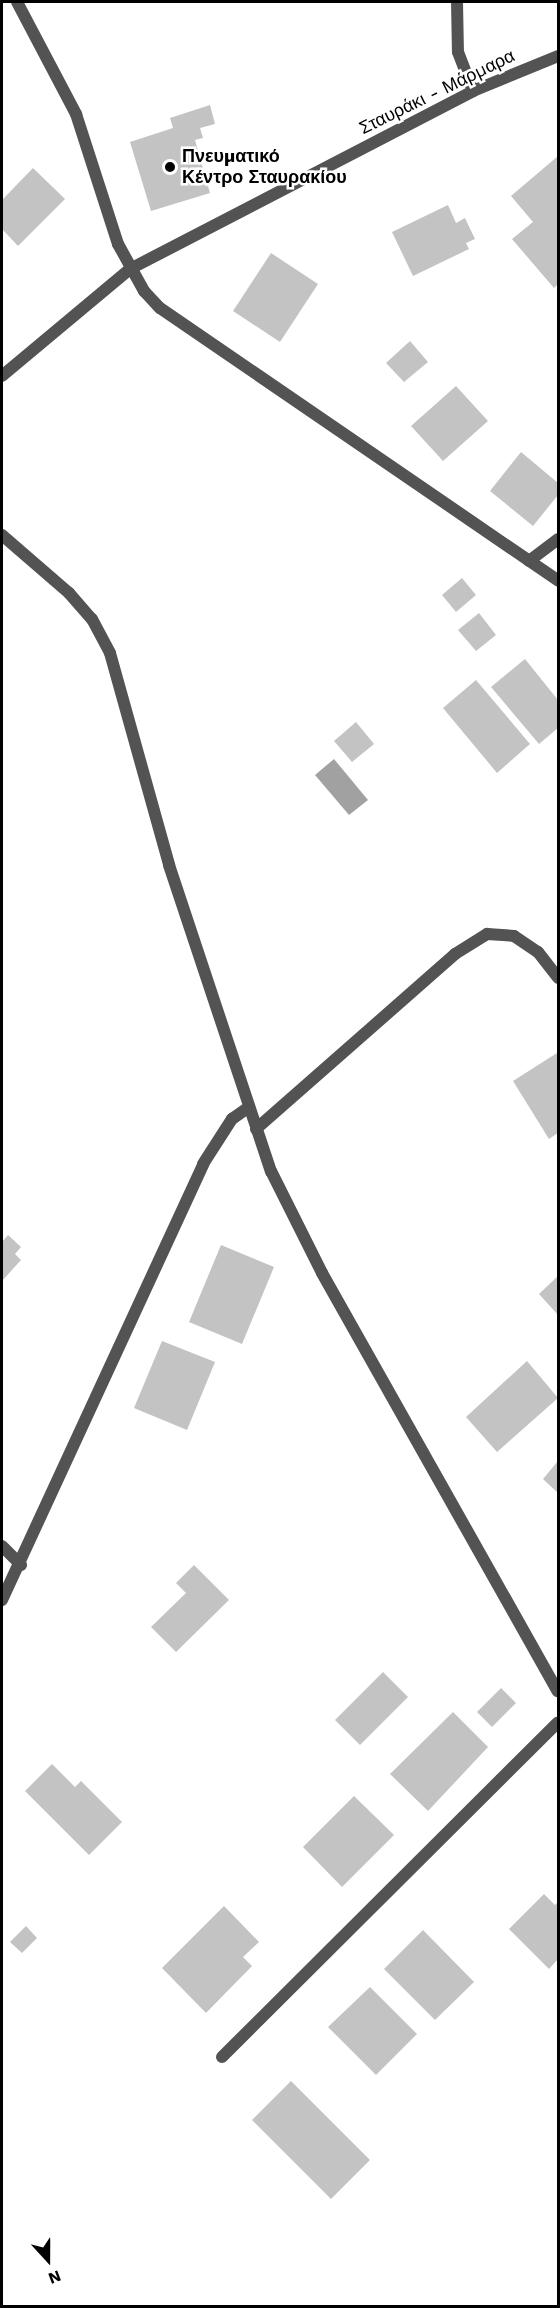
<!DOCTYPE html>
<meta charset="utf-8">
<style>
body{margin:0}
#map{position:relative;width:560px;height:2308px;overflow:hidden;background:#fff;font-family:"Work Sans",sans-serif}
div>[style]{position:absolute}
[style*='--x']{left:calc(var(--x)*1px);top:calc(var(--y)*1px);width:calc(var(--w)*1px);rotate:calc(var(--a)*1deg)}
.water>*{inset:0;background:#a1a1a1}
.building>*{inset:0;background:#c3c3c3}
.minor>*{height:12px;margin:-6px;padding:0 6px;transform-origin:6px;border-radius:6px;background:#535353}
.tertiary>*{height:12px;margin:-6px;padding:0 6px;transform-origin:6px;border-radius:6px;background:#535353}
.dots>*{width:16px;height:16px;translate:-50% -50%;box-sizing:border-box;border:3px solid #fff;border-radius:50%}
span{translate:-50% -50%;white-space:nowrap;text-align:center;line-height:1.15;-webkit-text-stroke:5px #fff;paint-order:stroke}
.street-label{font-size:18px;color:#000}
.poi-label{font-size:18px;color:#000;font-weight:700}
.left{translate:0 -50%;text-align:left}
.frame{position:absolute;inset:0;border:3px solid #000;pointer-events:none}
.north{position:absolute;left:18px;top:2230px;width:60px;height:60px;-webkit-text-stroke:4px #fff;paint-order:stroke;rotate:159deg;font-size:16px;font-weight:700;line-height:24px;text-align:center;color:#000}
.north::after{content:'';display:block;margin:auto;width:21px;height:27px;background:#000;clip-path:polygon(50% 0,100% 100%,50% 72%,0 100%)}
</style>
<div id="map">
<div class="water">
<i style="clip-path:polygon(334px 759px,368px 800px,349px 815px,315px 775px)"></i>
</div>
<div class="building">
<i style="clip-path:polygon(210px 105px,215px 124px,200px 128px,203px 138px,195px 140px,210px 193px,151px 211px,130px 142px,173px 128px,170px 118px)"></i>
<i style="clip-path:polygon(558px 156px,558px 284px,554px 288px,512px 239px,533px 222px,511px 196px)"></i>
<i style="clip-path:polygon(33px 168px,65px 199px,18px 246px,2px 229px,2px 200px)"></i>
<i style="clip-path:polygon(448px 205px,456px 223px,465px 218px,475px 239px,466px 243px,469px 249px,413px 276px,392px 232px)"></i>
<i style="clip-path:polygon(271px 253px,318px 284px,280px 342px,233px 311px)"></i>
<i style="clip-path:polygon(410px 341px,428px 362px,404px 382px,386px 363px)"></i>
<i style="clip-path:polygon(456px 386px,488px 421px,443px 461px,411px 426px)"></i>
<i style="clip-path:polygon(521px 452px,558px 483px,558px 495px,533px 526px,490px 491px)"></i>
<i style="clip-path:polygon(462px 578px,476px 595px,456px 612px,442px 595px)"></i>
<i style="clip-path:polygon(479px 613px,496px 635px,476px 651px,458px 630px)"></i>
<i style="clip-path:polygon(525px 659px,558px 700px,558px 728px,539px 744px,491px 687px)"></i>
<i style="clip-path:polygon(476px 680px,530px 744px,497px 773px,443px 708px)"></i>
<i style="clip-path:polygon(356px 722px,374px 744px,352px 762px,334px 741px)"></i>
<i style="clip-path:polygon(557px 1053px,558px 1133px,549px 1139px,513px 1081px)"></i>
<i style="clip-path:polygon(8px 1235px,21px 1247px,15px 1254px,21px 1260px,2px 1281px,2px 1242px)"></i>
<i style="clip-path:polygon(221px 1245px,274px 1267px,242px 1344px,189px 1322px)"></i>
<i style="clip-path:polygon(558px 1276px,558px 1315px,539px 1294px)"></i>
<i style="clip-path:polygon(162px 1341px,215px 1362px,187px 1430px,134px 1408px)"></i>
<i style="clip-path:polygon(527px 1361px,558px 1398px,497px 1452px,466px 1417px)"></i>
<i style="clip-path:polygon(558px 1461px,558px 1493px,543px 1479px)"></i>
<i style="clip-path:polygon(194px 1565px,229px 1600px,176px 1652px,151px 1627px,186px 1593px,176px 1583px)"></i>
<i style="clip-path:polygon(383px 1672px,408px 1697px,360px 1745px,335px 1720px)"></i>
<i style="clip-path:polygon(501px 1688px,516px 1703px,492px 1727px,477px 1712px)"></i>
<i style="clip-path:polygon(453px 1712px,488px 1747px,428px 1811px,390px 1774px)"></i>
<i style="clip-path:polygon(52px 1764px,75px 1787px,81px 1781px,122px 1822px,89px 1855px,25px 1791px)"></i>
<i style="clip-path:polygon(354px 1796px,394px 1835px,342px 1887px,303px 1847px)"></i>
<i style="clip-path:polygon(544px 1894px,555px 1905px,558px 1902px,558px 1959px,549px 1969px,509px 1929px)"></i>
<i style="clip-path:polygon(224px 1906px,259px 1942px,243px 1957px,252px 1966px,206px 2013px,162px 1968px)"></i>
<i style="clip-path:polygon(26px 1926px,37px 1938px,22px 1953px,10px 1942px)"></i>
<i style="clip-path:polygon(423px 1930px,474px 1982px,435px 2020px,384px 1969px)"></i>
<i style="clip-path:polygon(370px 1987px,417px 2034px,376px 2075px,328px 2027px)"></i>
<i style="clip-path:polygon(291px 2081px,370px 2160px,331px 2199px,252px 2120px)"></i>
</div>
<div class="minor">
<i style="--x:17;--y:2;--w:127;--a:62.2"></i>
<i style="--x:76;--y:114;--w:137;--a:72.1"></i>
<i style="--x:118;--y:244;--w:54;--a:61"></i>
<i style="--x:144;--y:291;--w:23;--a:47"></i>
<i style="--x:160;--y:308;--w:483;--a:34.4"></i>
<i style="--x:457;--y:2;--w:50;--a:88.9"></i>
<i style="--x:458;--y:52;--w:42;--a:69"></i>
<i style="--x:2;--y:535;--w:89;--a:40.9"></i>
<i style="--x:69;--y:593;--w:35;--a:49"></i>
<i style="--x:92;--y:619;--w:38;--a:62"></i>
<i style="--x:110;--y:653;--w:220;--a:74.4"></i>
<i style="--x:169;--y:865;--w:323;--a:71.6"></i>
<i style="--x:271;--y:1171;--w:114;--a:63.4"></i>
<i style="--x:322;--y:1273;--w:480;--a:60.6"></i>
<i style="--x:529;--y:561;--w:36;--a:-37"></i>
<i style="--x:256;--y:1129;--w:265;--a:-41.3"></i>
<i style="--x:455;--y:954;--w:38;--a:-32"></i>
<i style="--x:487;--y:934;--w:27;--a:4"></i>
<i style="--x:514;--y:936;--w:29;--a:34"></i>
<i style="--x:538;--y:952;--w:33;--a:52"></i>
<i style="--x:2;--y:1546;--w:27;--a:45"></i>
<i style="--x:2;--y:1600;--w:480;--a:-65.2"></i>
<i style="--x:203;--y:1164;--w:54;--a:-57.2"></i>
<i style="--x:232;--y:1119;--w:21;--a:-35"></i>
<i style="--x:222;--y:2057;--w:474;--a:-44.9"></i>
</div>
<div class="tertiary">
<i style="--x:2;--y:376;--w:167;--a:-39.9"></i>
<i style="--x:130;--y:269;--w:386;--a:-27.4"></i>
<i style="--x:473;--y:91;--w:92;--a:-22.4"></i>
</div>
<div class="dots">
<i style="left:170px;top:167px;background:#000"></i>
</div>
<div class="street-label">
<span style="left:437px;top:92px;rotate:-26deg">Σταυράκι - Μάρμαρα</span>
</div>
<div class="poi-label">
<span class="left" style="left:182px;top:167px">Πνευματικό<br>Κέντρο Σταυρακίου</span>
</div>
<div class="frame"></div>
<div class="north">N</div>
</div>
